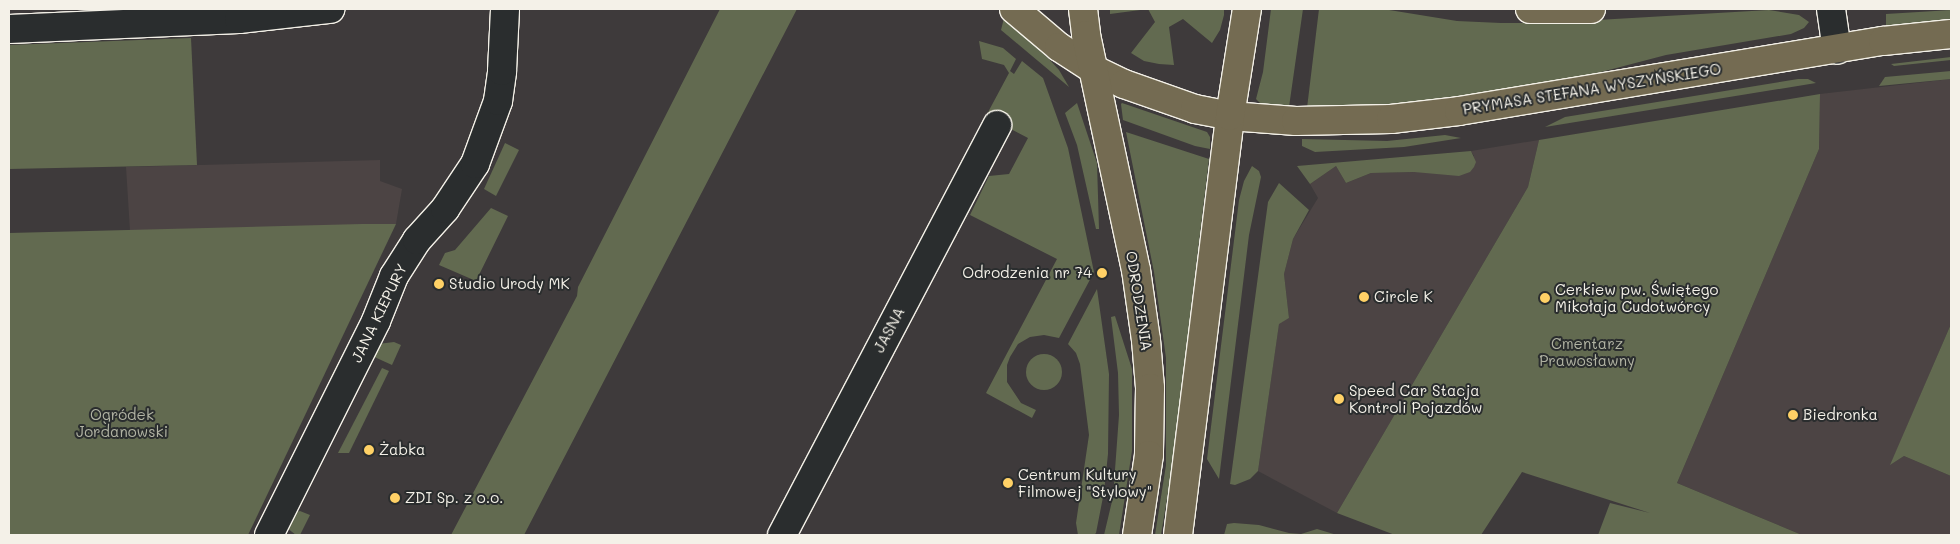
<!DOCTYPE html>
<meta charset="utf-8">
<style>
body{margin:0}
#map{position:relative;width:1960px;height:544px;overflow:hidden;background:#3e3a3b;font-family:Mali,sans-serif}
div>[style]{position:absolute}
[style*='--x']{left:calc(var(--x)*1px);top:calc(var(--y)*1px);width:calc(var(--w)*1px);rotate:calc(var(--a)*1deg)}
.built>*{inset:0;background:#4c4444}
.green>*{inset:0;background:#626a50}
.round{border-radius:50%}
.roads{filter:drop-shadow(1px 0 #f4f1e8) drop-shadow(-1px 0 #f4f1e8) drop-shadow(0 1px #f4f1e8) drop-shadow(0 -1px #f4f1e8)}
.minor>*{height:28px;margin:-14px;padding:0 14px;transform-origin:14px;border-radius:14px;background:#2a2d2e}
.major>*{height:28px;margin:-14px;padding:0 14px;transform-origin:14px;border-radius:14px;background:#746b52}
.dots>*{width:14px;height:14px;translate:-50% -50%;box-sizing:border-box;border:2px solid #2a2d2e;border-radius:50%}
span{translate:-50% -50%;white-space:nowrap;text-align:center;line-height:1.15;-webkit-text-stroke:4px #2a2d2e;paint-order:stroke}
.street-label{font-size:15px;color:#f4f1e8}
.poi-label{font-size:15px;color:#f4f1e8}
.right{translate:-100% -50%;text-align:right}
.left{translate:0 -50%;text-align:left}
.park-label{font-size:15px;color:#b2b4a4}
.frame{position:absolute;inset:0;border:10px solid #f4f1e8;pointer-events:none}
</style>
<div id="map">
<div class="built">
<i style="clip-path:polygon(1951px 79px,1951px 324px,1891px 464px,1904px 456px,1951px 476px,1951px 535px,1802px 535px,1677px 483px,1819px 149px,1820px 94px)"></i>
<i style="clip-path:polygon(1539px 140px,1528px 187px,1337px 513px,1258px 471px,1279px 323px,1289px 318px,1284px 274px,1293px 239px,1318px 198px,1310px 184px,1336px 166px,1346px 183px,1371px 173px,1414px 172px,1474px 156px,1471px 151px)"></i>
<i style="clip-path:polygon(380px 160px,380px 181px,402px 189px,396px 224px,130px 231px,126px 167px)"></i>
</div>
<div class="green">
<i style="clip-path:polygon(720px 9px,797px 9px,524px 535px,451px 535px,577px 296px,578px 287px)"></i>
<i style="clip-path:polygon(1110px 9px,1224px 9px,1224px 15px,1220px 30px,1212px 43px,1183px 19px,1169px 27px,1174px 65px,1159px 64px,1144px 61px,1131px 53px,1155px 22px,1148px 9px,1110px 14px)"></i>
<i style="clip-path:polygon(1271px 9px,1303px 9px,1289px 107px,1261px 104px,1256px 99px,1263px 72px)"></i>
<i style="clip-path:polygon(1319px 9px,1383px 9px,1457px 21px,1501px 23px,1546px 23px,1769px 10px,1799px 15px,1809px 22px,1804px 28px,1791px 34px,1666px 55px,1559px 83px,1410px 106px,1307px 108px)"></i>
<i style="clip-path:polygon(1951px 10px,1951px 22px,1886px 26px,1886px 14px)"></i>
<i style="clip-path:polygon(1004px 18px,1049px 59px,1059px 70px,1069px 87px,1001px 30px)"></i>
<i style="clip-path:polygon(191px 38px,197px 165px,9px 169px,9px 45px)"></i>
<i style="clip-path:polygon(979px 41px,1003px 48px,1016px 59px,1010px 71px,1014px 74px,1022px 61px,1043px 78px,1068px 148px,1094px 272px,1059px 338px,1044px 335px,1030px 337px,1018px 344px,1010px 357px,1007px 365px,1007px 382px,1021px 403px,1036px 410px,1032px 418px,986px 393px,1057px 259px,970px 215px,989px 176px,1009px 174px,1028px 138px,986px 116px,1009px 73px,1004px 65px,982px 59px)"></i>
<i style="clip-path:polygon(1951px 57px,1951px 60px,1894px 66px,1891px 64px)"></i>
<i style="clip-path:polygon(1951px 71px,1951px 79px,1879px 86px,1885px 77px)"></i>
<i style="clip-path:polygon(1798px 79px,1808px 79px,1816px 83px,1545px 127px,1565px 117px)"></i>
<i style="clip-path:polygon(1820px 94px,1819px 149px,1677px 483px,1802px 535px,1598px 535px,1610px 503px,1650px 513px,1522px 472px,1481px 535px,1395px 535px,1337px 513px,1528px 187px,1539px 140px)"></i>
<i style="clip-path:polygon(1077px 103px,1097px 163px,1099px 229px,1096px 229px,1077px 145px,1065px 113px)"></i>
<i style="clip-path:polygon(1122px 103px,1207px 132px,1210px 137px,1210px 149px,1195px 146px,1123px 120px,1121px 104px)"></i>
<i style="clip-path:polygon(1126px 132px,1209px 159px,1172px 468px,1161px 535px,1155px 535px,1166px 465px,1166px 358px,1154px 272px)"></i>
<i style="clip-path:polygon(1445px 135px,1461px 138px,1404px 147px,1315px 152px,1302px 146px,1302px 139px,1387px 141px)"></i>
<i style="clip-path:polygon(505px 143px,519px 150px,496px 196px,484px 189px)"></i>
<i style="clip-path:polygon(1471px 151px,1476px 162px,1474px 167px,1470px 172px,1459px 176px,1414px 172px,1371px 173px,1346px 183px,1336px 166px,1310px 184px,1297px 166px)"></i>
<i style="clip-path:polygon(1252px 166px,1259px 171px,1261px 177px,1249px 235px,1219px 479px,1207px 459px,1239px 200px,1244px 181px)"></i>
<i style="clip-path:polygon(1279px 183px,1309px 210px,1293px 239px,1284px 274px,1289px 318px,1279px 324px,1258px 471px,1250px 479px,1235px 485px,1230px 484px,1268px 202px)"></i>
<i style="clip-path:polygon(491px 208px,508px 216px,476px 281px,439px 265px,445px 253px,455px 250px)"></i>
<i style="clip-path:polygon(362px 224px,396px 224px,248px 535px,9px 535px,9px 233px)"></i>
<i style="clip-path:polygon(1097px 289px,1109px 374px,1108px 454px,1104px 492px,1096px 533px,1094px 535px,1078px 535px,1076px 523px,1089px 435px,1080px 364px,1076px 353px,1068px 344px)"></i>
<i style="clip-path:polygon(1115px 316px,1132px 369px,1132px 451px,1119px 535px,1104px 535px,1113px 497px,1119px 415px,1118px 373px,1111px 317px)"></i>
<i style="clip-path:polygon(1951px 324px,1951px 476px,1904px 456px,1890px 465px)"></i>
<i style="clip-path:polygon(394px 342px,401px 345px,392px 365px,370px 355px,378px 344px)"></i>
<i class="round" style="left:1026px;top:354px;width:36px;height:36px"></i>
<i style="clip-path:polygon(382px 368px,389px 371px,349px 453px,338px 453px)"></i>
<i style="clip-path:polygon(300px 511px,310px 515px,300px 535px,296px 535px,287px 528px,292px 513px)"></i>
<i style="clip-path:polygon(1234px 523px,1259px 525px,1289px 533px,1301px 534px,1317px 529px,1337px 535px,1224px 535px,1227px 524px)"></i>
</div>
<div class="roads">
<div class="minor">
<i style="--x:1831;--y:9;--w:41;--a:81.7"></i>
<i style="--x:9;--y:29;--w:230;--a:-2.5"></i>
<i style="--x:239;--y:19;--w:92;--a:-6.3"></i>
<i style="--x:269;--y:535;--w:239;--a:-63.4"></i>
<i style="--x:376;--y:321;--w:48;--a:-68.2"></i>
<i style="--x:394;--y:276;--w:43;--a:-57.4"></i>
<i style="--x:417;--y:240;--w:42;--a:-47.9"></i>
<i style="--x:445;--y:209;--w:54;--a:-56.3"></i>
<i style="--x:475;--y:164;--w:67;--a:-69.9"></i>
<i style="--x:498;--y:101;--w:30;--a:-82"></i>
<i style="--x:502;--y:71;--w:62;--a:-87.2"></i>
<i style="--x:782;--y:535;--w:463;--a:-62.3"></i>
</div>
<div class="major">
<i style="--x:1014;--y:9;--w:59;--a:40.2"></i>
<i style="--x:1059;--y:47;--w:40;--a:32.9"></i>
<i style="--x:1093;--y:69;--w:34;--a:26"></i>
<i style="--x:1124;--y:84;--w:75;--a:19.4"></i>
<i style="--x:1195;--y:109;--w:36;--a:11"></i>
<i style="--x:1230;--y:116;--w:66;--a:4.3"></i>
<i style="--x:1296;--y:121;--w:95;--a:-1.2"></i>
<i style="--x:1391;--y:119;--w:68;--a:-6.7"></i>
<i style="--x:1459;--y:111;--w:430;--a:-9.4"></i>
<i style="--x:1883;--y:41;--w:68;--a:-5.9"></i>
<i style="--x:1083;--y:9;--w:26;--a:83"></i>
<i style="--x:1086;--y:35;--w:240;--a:78"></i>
<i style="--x:1136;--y:270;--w:71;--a:81.9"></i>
<i style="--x:1146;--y:340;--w:48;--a:85.2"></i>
<i style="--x:1150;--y:388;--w:67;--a:90.9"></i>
<i style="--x:1149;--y:455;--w:81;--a:98.5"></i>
<i style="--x:1530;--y:9;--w:61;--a:0"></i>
<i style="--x:1178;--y:535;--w:422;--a:-82.9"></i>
<i style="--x:1230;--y:116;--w:108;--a:-81"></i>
</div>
</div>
<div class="dots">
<i style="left:1102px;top:273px;background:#ffd166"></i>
<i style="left:439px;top:284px;background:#ffd166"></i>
<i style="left:1364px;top:297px;background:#ffd166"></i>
<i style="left:1545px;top:298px;background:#ffd166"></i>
<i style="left:1339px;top:399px;background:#ffd166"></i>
<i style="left:1793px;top:415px;background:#ffd166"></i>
<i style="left:369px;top:450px;background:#ffd166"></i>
<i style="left:1008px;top:483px;background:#ffd166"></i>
<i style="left:395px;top:498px;background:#ffd166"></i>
</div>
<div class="street-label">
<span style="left:1592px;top:89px;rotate:-9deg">PRYMASA STEFANA WYSZYŃSKIEGO</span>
<span style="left:1139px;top:301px;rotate:81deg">ODRODZENIA</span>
<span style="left:379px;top:313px;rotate:-64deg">JANA KIEPURY</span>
<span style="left:889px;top:330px;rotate:-62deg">JASNA</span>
</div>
<div class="poi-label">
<span class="right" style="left:1092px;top:273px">Odrodzenia nr 74</span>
<span class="left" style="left:449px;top:284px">Studio Urody MK</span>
<span class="left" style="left:1555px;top:298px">Cerkiew pw. Świętego<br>Mikołaja Cudotwórcy</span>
<span class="left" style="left:1374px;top:297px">Circle K</span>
<span class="left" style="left:1349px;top:399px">Speed Car Stacja<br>Kontroli Pojazdów</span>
<span class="left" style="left:1803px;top:415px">Biedronka</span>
<span class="left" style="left:379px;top:450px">Żabka</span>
<span class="left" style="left:1018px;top:483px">Centrum Kultury<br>Filmowej "Stylowy"</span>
<span class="left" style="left:405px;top:498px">ZDI Sp. z o.o.</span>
</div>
<div class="park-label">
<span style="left:1587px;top:352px">Cmentarz<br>Prawosławny</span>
<span style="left:122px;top:423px">Ogródek<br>Jordanowski</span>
</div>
<div class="frame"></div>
</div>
